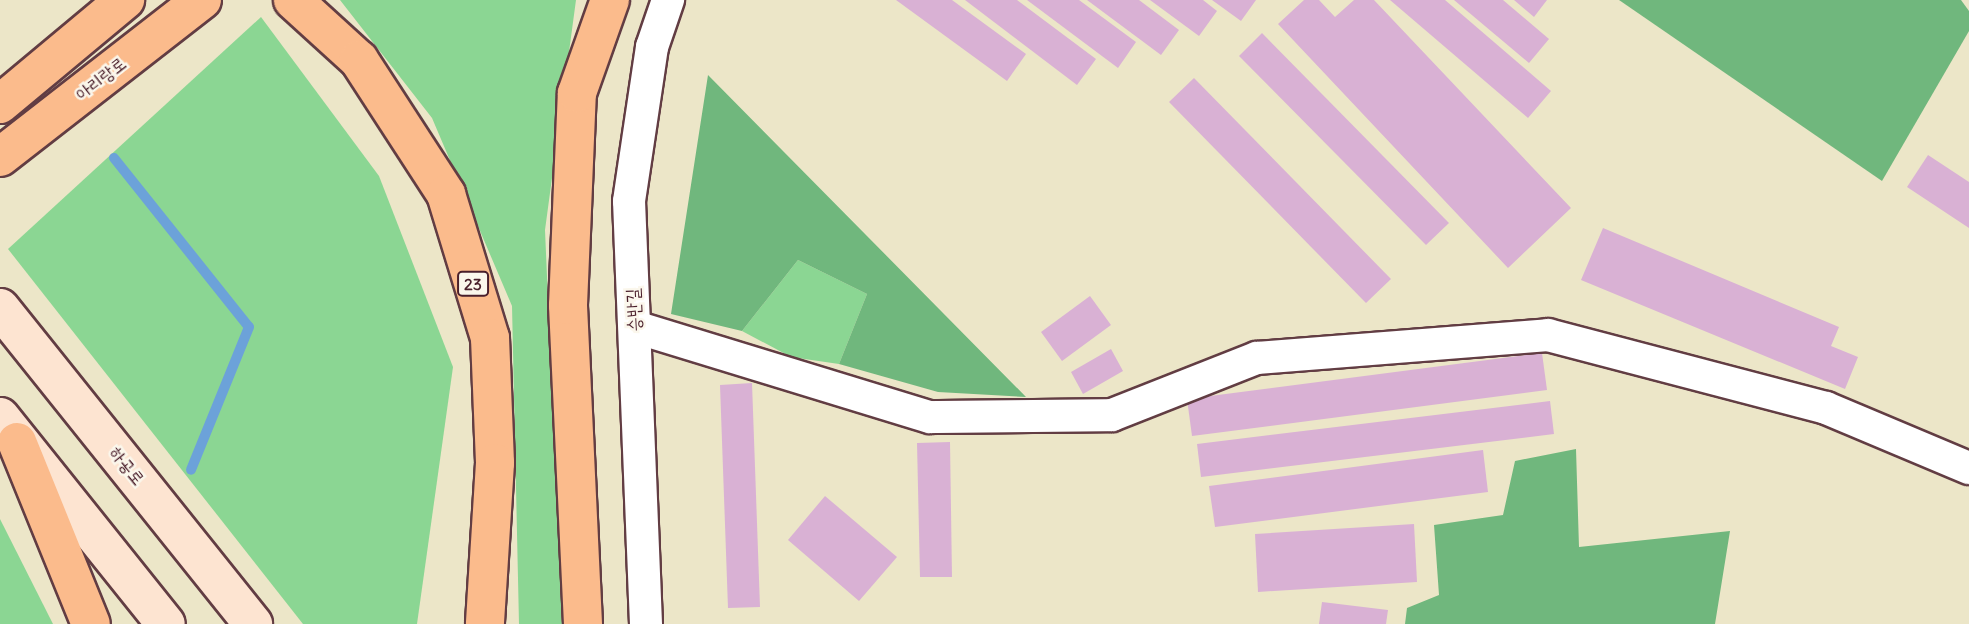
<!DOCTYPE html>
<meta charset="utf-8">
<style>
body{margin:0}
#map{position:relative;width:1969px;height:624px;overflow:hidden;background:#ece6c8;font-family:Delius,"Poor Story",sans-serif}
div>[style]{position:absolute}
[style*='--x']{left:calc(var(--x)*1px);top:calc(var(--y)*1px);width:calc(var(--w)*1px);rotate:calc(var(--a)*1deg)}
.green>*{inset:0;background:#8bd693}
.forest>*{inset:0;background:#70b77d}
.stream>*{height:10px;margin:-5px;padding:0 5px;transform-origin:5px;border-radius:5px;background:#6ca2d9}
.building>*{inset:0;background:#d9b1d4}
.roads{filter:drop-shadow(2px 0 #623d43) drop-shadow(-2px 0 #623d43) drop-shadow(0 2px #623d43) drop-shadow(0 -2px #623d43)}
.street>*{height:32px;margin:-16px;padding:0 16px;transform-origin:16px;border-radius:16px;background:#fff}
.secondary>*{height:38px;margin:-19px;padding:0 19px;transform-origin:19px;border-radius:19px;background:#fde4d1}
.highway>*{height:38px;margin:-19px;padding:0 19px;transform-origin:19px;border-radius:19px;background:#fbbb8c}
span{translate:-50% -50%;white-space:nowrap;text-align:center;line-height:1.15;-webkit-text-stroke:5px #fbf7ec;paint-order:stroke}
.shield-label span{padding:2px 5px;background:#fbf7ec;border:2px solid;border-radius:5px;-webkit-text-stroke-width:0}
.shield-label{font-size:16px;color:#4a1f2b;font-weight:700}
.street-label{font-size:18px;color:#4a1f2b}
</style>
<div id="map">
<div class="green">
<i style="clip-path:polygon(340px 0,576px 0,545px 230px,562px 624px,519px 624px,512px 306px,432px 118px)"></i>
<i style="clip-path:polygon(261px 17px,379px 176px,453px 367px,417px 624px,303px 624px,8px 249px)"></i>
<i style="clip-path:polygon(798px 260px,867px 294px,839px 364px,791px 357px,742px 331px)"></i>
<i style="clip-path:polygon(0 519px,53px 624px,0 624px)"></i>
</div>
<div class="forest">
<i style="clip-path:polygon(1619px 0,1961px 0,1969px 11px,1969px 31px,1882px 181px)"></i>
<i style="clip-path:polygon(708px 75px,1026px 397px,938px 392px,839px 364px,867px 294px,798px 260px,742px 331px,671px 314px)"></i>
<i style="clip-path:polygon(1576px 449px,1579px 547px,1730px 531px,1715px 624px,1405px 624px,1407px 608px,1439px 595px,1434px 525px,1503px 515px,1515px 461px)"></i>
</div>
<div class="stream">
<i style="--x:114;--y:158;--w:216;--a:51.4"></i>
<i style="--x:249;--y:327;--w:154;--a:112.1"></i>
</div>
<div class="building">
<i style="clip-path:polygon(896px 0,952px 0,1026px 54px,1007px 81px)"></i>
<i style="clip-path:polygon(965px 0,1017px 0,1096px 59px,1077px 85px)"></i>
<i style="clip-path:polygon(1027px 0,1079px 0,1136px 42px,1118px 68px)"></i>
<i style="clip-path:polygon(1087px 0,1139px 0,1179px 30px,1161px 55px)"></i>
<i style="clip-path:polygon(1150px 0,1203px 0,1217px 11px,1199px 36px)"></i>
<i style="clip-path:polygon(1212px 0,1256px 0,1241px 21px)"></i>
<i style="clip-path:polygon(1304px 0,1319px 0,1335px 17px,1354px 0,1374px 0,1571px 208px,1508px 268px,1278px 24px)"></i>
<i style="clip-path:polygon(1390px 0,1445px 0,1551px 91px,1528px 118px)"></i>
<i style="clip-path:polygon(1454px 0,1503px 0,1549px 39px,1529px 63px)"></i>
<i style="clip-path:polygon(1514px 0,1547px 0,1534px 17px)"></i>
<i style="clip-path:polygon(1262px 33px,1449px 223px,1426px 245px,1239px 56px)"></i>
<i style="clip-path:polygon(1194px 78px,1391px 279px,1366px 303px,1169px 102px)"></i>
<i style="clip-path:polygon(1928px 155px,1969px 182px,1969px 228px,1907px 187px)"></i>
<i style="clip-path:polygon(1603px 228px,1839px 327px,1831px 346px,1858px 357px,1845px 389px,1581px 280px)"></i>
<i style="clip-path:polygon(1090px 296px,1111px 325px,1062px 361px,1041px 332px)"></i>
<i style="clip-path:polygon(1111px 349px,1123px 371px,1083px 394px,1071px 372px)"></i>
<i style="clip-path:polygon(1542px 353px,1547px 390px,1192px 436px,1187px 399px)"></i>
<i style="clip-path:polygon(752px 383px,760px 607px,728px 608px,720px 385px)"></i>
<i style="clip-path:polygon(1550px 401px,1554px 434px,1201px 477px,1197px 444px)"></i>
<i style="clip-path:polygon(950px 442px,952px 577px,920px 577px,917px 443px)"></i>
<i style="clip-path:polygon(1483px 450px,1488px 492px,1215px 527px,1209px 486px)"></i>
<i style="clip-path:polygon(825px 496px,897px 557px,859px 601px,788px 540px)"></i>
<i style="clip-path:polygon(1414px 524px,1417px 582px,1258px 592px,1255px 534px)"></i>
<i style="clip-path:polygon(1322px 602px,1388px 610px,1386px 624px,1319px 624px)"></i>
</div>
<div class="roads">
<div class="street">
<i style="--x:635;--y:327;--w:308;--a:17"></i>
<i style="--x:930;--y:417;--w:182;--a:-0.6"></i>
<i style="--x:1112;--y:415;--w:156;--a:-21.5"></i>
<i style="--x:1257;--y:358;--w:292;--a:-4.5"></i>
<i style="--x:1548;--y:335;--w:287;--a:14.7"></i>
<i style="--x:1826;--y:408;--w:155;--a:22.8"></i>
<i style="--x:646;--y:624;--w:423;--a:-92.3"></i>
<i style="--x:629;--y:201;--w:156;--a:-81.5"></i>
<i style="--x:652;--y:47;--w:50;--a:-71.2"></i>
</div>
<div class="secondary">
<i style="--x:0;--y:308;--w:405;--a:51.3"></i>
<i style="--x:0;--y:417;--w:265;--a:51.3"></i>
</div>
<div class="highway">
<i style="--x:293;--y:0;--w:89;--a:42.3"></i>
<i style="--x:359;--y:60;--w:160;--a:57"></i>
<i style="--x:446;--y:194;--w:151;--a:73"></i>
<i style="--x:490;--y:338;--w:125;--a:87.7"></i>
<i style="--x:495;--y:463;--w:161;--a:93.6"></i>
<i style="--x:0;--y:104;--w:163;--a:-39.8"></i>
<i style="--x:0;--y:157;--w:256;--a:-37.9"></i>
<i style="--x:17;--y:442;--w:196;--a:67.9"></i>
<i style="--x:583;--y:624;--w:319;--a:-92.7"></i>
<i style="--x:568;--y:305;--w:212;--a:-87.6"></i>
<i style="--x:577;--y:93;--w:99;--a:-70.5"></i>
</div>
</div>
<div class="shield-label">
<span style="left:473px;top:284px">23</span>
</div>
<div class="street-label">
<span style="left:101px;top:79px;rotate:-38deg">아리랑로</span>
<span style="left:634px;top:310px;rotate:-93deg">승반길</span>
<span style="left:127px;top:466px;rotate:51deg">하공로</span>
</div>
</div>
